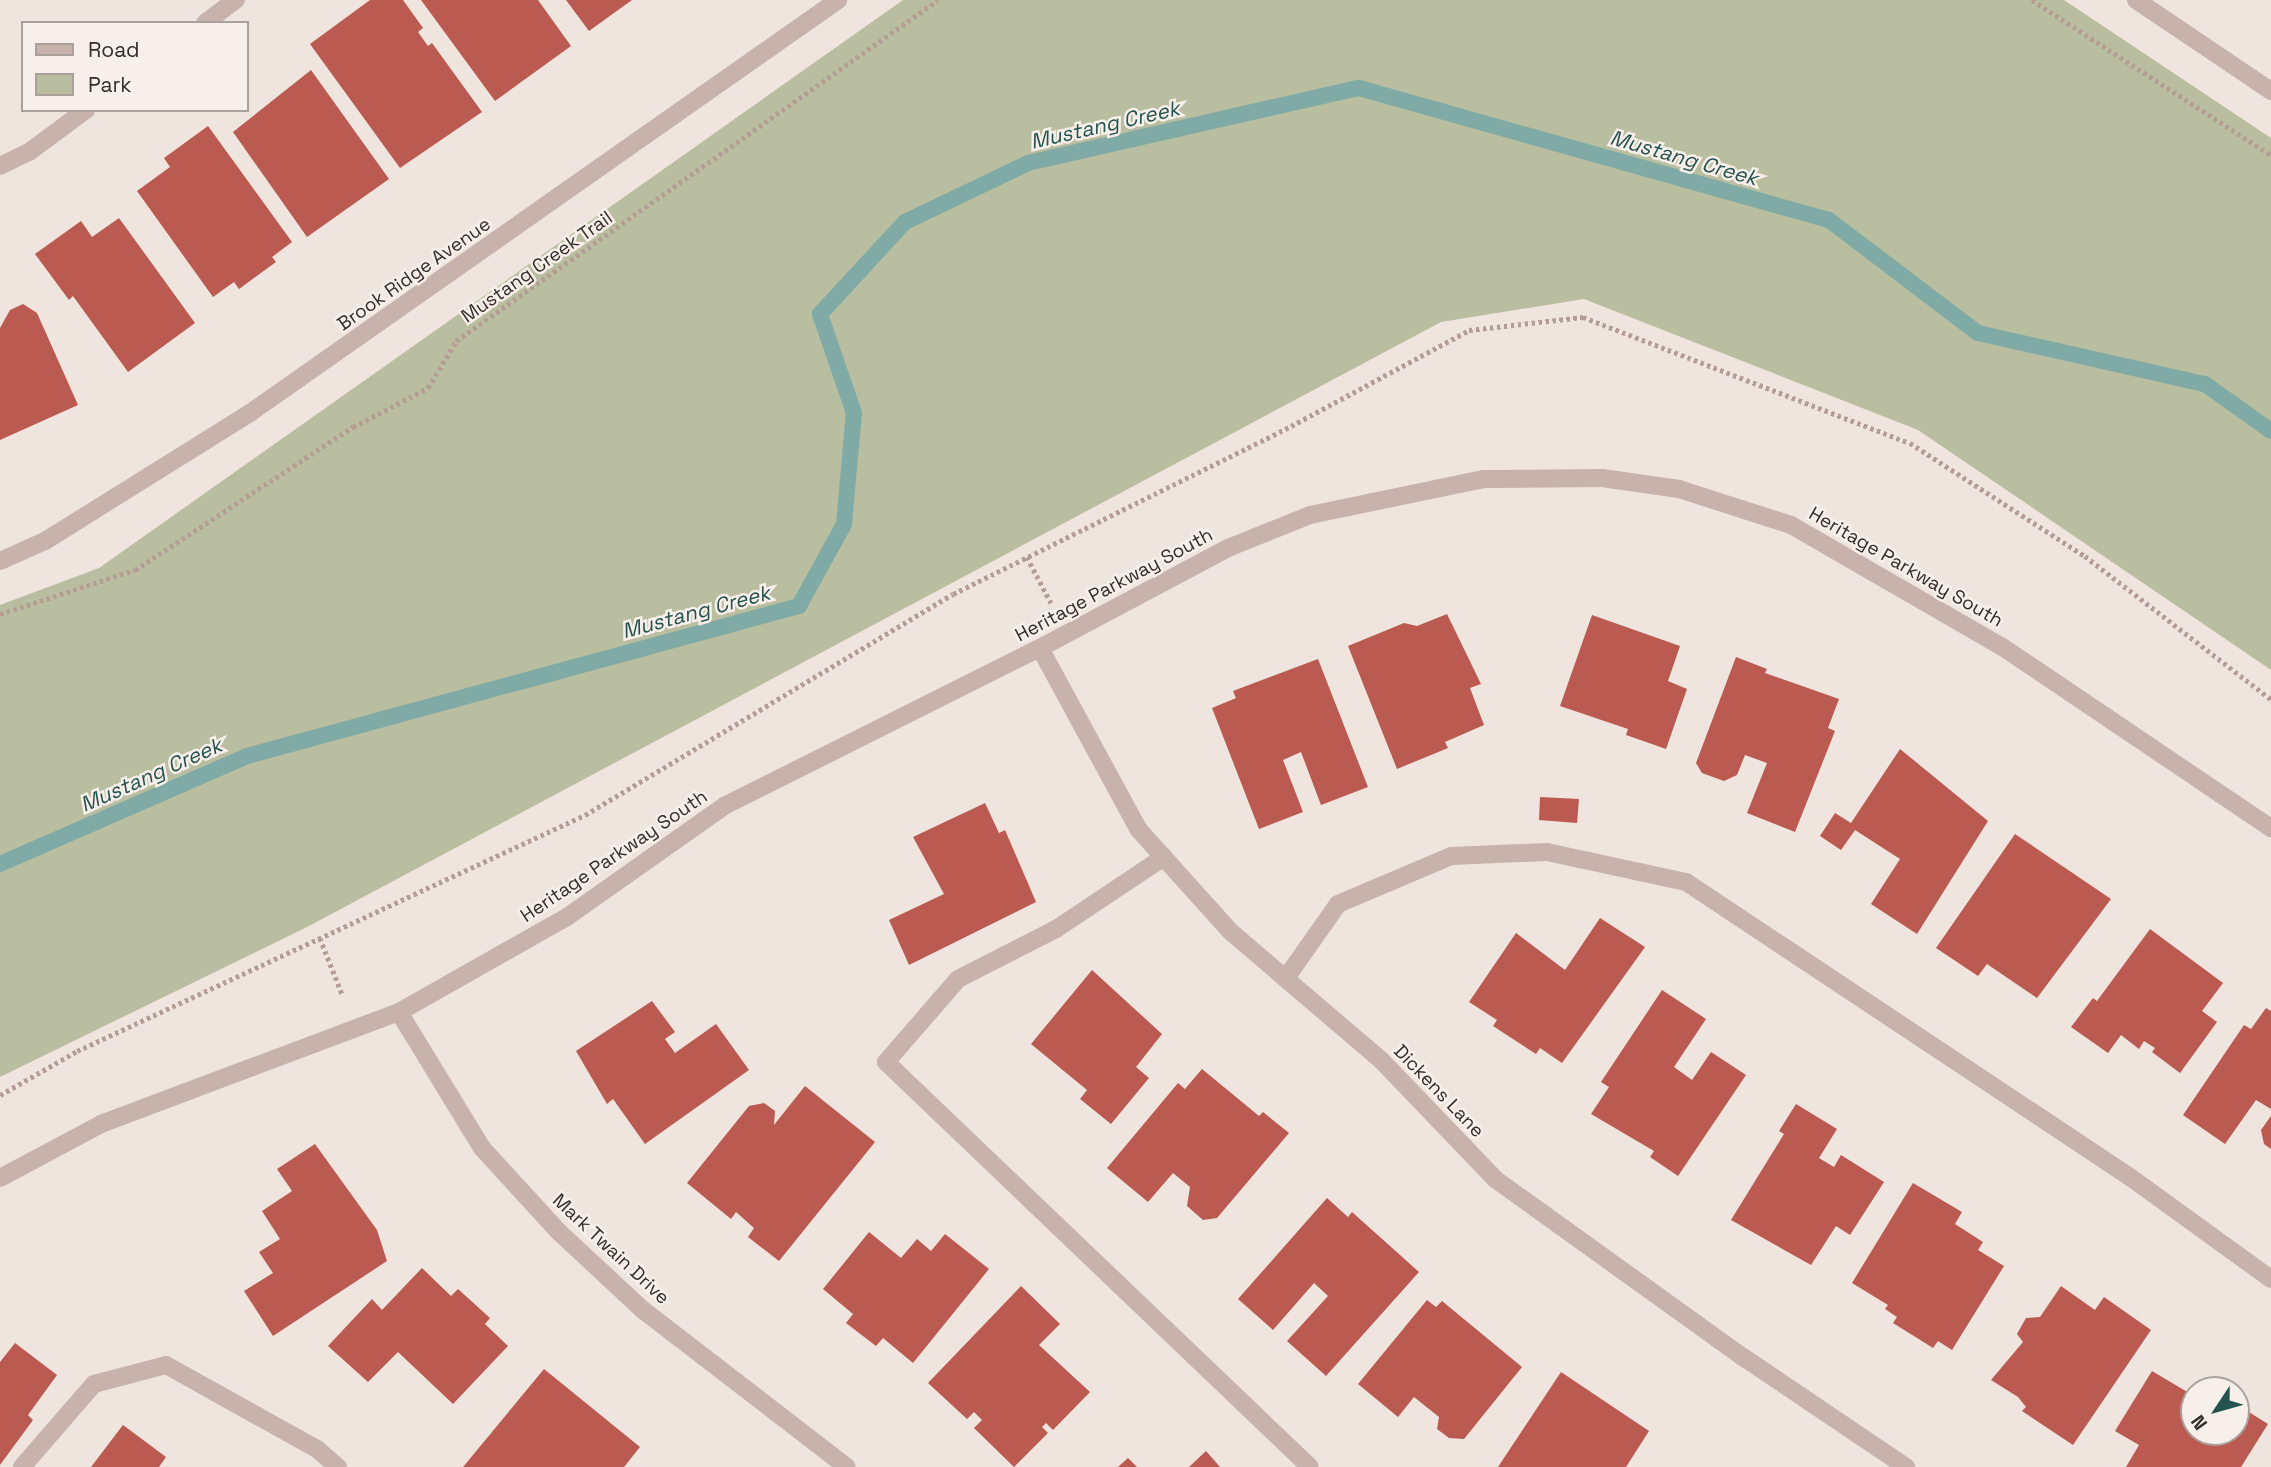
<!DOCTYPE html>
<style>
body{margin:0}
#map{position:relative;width:2271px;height:1467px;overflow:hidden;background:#f0e4de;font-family:"Space Grotesk",sans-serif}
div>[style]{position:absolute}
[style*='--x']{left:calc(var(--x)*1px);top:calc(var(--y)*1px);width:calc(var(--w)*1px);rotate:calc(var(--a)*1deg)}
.green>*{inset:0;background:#b8be9f}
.stream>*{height:16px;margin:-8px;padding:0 8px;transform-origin:8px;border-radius:8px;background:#7faaa5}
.building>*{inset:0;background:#ba5a51}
.path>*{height:4.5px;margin-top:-2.25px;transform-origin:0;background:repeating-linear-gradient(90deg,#b39d95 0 3.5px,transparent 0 7px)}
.minor>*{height:18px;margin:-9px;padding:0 9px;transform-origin:9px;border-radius:9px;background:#c7b3ab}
span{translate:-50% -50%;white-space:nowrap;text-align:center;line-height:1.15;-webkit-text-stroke:5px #f8efea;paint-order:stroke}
.street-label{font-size:19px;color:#352b29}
.water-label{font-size:21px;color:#23534e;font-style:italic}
.legend{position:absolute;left:21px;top:21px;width:228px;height:91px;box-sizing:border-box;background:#f8efea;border:2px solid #aaa19d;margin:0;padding:9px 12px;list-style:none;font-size:21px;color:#352b29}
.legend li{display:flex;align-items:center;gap:14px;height:35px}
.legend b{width:35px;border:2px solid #aaa19d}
.north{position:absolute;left:2180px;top:1376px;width:70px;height:70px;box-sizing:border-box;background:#f8efea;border:2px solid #aaa19d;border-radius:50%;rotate:234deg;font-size:19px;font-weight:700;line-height:28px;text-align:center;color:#352b29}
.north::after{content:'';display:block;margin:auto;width:24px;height:32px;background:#23534e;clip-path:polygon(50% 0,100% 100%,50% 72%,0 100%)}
</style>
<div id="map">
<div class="green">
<i style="clip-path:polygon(903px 0,2064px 0,2271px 138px,2271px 670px,1918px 430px,1584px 299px,1441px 322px,307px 927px,0 1077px,0 605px,99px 568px)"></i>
</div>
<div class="stream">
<i style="--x:0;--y:864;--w:270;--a:-23.6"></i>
<i style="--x:247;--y:756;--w:572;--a:-15.2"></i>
<i style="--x:799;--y:606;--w:94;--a:-61.2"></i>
<i style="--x:844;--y:524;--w:111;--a:-84.9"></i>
<i style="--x:854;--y:413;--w:105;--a:-109"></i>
<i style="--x:820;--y:314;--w:125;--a:-47.3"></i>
<i style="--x:905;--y:222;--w:136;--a:-25.6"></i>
<i style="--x:1028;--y:163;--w:339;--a:-12.8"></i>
<i style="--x:1359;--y:88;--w:488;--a:15.7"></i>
<i style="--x:1829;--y:220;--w:187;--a:37.2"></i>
<i style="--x:1978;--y:333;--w:233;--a:12.7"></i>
<i style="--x:2205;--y:384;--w:81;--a:35.5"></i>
</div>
<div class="building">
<i style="clip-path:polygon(370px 0,403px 0,423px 28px,418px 32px,428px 46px,432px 43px,482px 112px,400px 168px,310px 44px)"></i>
<i style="clip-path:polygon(421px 0,538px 0,571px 46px,495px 101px)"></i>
<i style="clip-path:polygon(566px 0,632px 0,589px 31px)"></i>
<i style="clip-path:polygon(311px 70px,389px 179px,307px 237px,233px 132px)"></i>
<i style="clip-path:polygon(208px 126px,292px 242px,272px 257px,276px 262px,239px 289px,234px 282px,213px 297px,137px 191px,170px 167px,164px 158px)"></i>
<i style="clip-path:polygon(119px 218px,195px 323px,128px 372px,73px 296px,69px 300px,35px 254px,81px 221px,92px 237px)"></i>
<i style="clip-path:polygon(23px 304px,37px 313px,78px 405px,0 440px,0 328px,10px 310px)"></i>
<i style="clip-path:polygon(1447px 614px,1481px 684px,1470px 688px,1484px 725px,1445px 742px,1448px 748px,1397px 769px,1348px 646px,1404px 623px,1417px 626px)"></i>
<i style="clip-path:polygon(1592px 615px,1680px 646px,1668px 681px,1687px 689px,1666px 749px,1626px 735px,1628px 729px,1560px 706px)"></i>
<i style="clip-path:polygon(1736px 657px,1767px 669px,1765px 673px,1839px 699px,1828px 728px,1835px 731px,1795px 832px,1747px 813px,1767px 763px,1745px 755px,1737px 775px,1724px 781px,1702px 773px,1696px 763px)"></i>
<i style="clip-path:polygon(1318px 659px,1368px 787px,1321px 805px,1301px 752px,1283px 760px,1303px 812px,1259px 829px,1212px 708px,1236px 698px,1233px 691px)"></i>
<i style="clip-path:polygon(1900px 749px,1988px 821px,1917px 934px,1871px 904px,1900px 859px,1855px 830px,1841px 850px,1820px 836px,1835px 813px,1851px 823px)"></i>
<i style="clip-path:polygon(1540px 797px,1579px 799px,1577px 823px,1539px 820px)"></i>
<i style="clip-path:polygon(985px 803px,999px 833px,1005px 830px,1036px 902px,909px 965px,889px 920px,944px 894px,913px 837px)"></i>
<i style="clip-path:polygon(2015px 834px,2111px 899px,2037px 998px,1987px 964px,1978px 976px,1936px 948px)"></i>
<i style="clip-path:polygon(1600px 918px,1645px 947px,1562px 1063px,1540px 1048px,1536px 1054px,1493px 1026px,1497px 1020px,1469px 1002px,1516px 933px,1565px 970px)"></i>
<i style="clip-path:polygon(2150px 929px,2223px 983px,2202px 1011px,2217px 1022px,2180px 1073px,2152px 1052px,2155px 1048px,2144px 1041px,2139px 1049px,2121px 1035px,2108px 1053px,2071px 1027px,2093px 998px,2097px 1001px)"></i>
<i style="clip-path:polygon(1092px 970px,1162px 1034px,1136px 1067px,1149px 1078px,1111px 1124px,1080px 1099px,1087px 1090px,1031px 1044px)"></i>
<i style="clip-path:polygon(1662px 990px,1706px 1019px,1674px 1067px,1692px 1080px,1711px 1052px,1746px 1075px,1678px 1176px,1650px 1157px,1654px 1151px,1591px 1114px,1609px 1087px,1601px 1082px)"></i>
<i style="clip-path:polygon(652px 1001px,675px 1032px,665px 1039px,675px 1053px,716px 1024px,749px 1070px,645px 1144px,613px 1099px,607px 1104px,576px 1051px)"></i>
<i style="clip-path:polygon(2266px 1008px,2271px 1011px,2271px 1109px,2256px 1100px,2225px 1144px,2183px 1115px,2244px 1025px,2251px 1029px)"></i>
<i style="clip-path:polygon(1202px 1069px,1259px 1116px,1263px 1112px,1289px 1133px,1217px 1218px,1203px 1220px,1187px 1206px,1190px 1187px,1173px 1173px,1148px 1202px,1107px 1168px,1178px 1083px,1185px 1089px)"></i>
<i style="clip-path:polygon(805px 1086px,875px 1142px,779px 1261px,748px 1237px,754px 1228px,736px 1212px,731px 1219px,687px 1183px,749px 1106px,764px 1103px,775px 1111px,774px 1125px)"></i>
<i style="clip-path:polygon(1796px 1104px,1837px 1129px,1819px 1158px,1834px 1167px,1841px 1155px,1884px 1182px,1850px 1235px,1836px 1226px,1811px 1265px,1731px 1220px,1784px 1134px,1779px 1131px)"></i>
<i style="clip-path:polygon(2271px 1116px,2271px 1149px,2264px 1144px,2261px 1130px)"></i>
<i style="clip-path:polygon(315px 1144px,377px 1230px,387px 1261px,273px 1336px,244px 1291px,273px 1273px,259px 1252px,280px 1239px,262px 1211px,292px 1191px,277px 1169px)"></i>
<i style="clip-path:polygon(1913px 1183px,1962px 1212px,1955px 1224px,1983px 1242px,1978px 1250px,2004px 1266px,1952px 1350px,1938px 1341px,1933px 1348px,1893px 1323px,1897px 1317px,1885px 1309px,1888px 1305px,1852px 1283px)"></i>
<i style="clip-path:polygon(1327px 1198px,1348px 1217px,1352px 1212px,1419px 1272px,1326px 1376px,1287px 1341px,1328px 1296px,1314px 1283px,1273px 1330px,1238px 1299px)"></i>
<i style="clip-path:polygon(869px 1232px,901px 1258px,917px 1239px,931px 1251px,945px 1234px,989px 1269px,913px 1363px,883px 1338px,876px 1346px,846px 1323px,853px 1314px,823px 1289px)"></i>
<i style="clip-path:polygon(422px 1268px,451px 1296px,458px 1289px,490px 1318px,485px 1324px,508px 1346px,453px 1404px,398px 1352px,368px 1382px,328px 1346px,372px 1299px,382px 1310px)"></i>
<i style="clip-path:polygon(1021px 1286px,1060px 1324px,1039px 1345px,1090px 1392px,1053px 1430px,1046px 1423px,1042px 1427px,1048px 1433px,1014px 1467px,974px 1428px,982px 1420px,974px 1412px,967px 1419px,928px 1383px)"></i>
<i style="clip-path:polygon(2061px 1286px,2095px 1310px,2104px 1297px,2151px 1330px,2073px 1445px,2022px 1411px,2026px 1407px,2018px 1397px,1991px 1380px,2023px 1342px,2017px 1334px,2026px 1318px,2040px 1317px)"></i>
<i style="clip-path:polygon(1427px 1300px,1436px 1307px,1442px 1301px,1522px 1367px,1464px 1439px,1449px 1438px,1437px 1429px,1439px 1417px,1414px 1397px,1398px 1417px,1358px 1384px)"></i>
<i style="clip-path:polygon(15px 1343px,57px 1375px,28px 1415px,33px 1420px,0 1465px,0 1362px)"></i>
<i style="clip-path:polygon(544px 1369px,640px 1447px,624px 1467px,463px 1467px)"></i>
<i style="clip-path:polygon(2152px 1371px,2194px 1396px,2188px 1412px,2194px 1416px,2194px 1432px,2236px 1432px,2236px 1404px,2268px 1424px,2241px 1467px,2126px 1467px,2139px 1445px,2115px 1431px)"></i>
<i style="clip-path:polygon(1561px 1372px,1649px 1431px,1626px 1467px,1498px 1467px)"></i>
<i style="clip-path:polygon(123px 1425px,166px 1457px,159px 1467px,91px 1467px)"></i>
<i style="clip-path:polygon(1206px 1451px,1220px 1467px,1189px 1467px)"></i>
<i style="clip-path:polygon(1128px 1458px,1137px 1467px,1118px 1467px)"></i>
</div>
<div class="path">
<i style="--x:2032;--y:0;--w:285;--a:33"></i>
<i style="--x:1027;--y:557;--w:52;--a:62.4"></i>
<i style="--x:0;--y:614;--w:142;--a:-18.1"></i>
<i style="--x:135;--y:570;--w:261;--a:-33.3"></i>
<i style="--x:353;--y:427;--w:85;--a:-27.5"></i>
<i style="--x:428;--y:388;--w:55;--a:-59.2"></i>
<i style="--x:456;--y:341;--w:590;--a:-35.28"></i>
<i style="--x:320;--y:938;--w:62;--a:68.4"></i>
<i style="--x:0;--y:1095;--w:89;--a:-29.7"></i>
<i style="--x:77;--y:1051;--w:560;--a:-24.92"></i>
<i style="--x:585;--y:815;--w:429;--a:-31"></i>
<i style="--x:953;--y:594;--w:377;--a:-26.4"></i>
<i style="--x:1291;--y:426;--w:202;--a:-28.3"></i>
<i style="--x:1469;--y:330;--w:115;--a:-6.5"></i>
<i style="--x:1583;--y:317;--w:350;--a:21.1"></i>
<i style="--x:1910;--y:443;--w:208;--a:32.9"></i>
<i style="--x:2085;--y:556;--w:235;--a:37.6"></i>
</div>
<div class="minor">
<i style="--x:2136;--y:0;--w:163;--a:34"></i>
<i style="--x:205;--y:23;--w:39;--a:-37"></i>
<i style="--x:0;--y:166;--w:32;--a:-26"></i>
<i style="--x:29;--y:152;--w:71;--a:-36.4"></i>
<i style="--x:0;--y:561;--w:49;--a:-24"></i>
<i style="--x:45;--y:541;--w:242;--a:-32"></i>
<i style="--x:250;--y:413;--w:719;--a:-35.08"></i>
<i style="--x:1040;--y:648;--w:207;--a:61.5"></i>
<i style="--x:1139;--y:830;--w:137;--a:48"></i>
<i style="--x:1231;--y:932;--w:197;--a:40.5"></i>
<i style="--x:1381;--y:1060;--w:165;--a:46.2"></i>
<i style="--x:1495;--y:1179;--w:305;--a:35.7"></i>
<i style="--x:1743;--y:1357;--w:197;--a:34"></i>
<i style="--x:1164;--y:857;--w:130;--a:146.3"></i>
<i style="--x:1056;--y:929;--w:110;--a:153"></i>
<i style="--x:958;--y:979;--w:110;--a:130.9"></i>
<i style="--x:886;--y:1062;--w:586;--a:43.69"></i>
<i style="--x:1286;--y:978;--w:90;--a:-54.9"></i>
<i style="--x:1338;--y:904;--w:123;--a:-23"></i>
<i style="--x:1451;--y:856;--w:96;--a:-2.4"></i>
<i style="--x:1547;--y:852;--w:142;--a:12.2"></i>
<i style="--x:1686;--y:882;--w:533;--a:33.6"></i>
<i style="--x:2130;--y:1177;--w:174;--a:35.9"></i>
<i style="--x:399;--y:1012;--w:159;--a:58.6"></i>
<i style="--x:482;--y:1148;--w:114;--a:47.5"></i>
<i style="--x:559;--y:1232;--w:115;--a:42.9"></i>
<i style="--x:643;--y:1310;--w:257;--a:37.6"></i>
<i style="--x:0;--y:1178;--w:115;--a:-28.1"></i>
<i style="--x:101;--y:1124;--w:318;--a:-20.6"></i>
<i style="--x:399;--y:1012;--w:193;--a:-29.5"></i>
<i style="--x:567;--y:917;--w:194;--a:-35.2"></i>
<i style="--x:726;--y:805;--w:351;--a:-26.6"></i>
<i style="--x:1040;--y:648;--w:213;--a:-28"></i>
<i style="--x:1228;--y:548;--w:88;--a:-21.9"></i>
<i style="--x:1310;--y:515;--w:178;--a:-11.7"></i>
<i style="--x:1484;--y:479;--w:118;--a:-0.5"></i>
<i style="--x:1602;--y:478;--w:78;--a:8.1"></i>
<i style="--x:1679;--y:489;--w:118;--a:17.8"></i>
<i style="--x:1791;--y:525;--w:242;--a:30"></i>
<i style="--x:2001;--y:646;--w:326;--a:34"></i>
<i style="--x:22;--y:1467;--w:110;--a:-49.1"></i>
<i style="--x:94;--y:1384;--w:74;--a:-14.8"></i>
<i style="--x:166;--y:1365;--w:173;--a:29.1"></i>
<i style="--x:317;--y:1449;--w:28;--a:41"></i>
</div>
<div class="street-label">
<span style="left:537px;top:267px;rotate:-35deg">Mustang Creek Trail</span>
<span style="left:414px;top:274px;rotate:-35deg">Brook Ridge Avenue</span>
<span style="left:1906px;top:567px;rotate:30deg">Heritage Parkway South</span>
<span style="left:1114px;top:585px;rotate:-28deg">Heritage Parkway South</span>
<span style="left:614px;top:856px;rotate:-34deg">Heritage Parkway South</span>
<span style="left:1439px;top:1091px;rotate:46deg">Dickens Lane</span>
<span style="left:611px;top:1249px;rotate:43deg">Mark Twain Drive</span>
</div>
<div class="water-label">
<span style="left:1105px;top:125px;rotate:-13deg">Mustang Creek</span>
<span style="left:1684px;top:158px;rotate:16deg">Mustang Creek</span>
<span style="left:696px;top:612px;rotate:-15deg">Mustang Creek</span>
<span style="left:151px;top:775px;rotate:-24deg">Mustang Creek</span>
</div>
<ul class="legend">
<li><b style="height:9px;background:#c7b3ab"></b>Road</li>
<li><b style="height:19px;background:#b8be9f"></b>Park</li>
</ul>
<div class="north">N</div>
</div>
